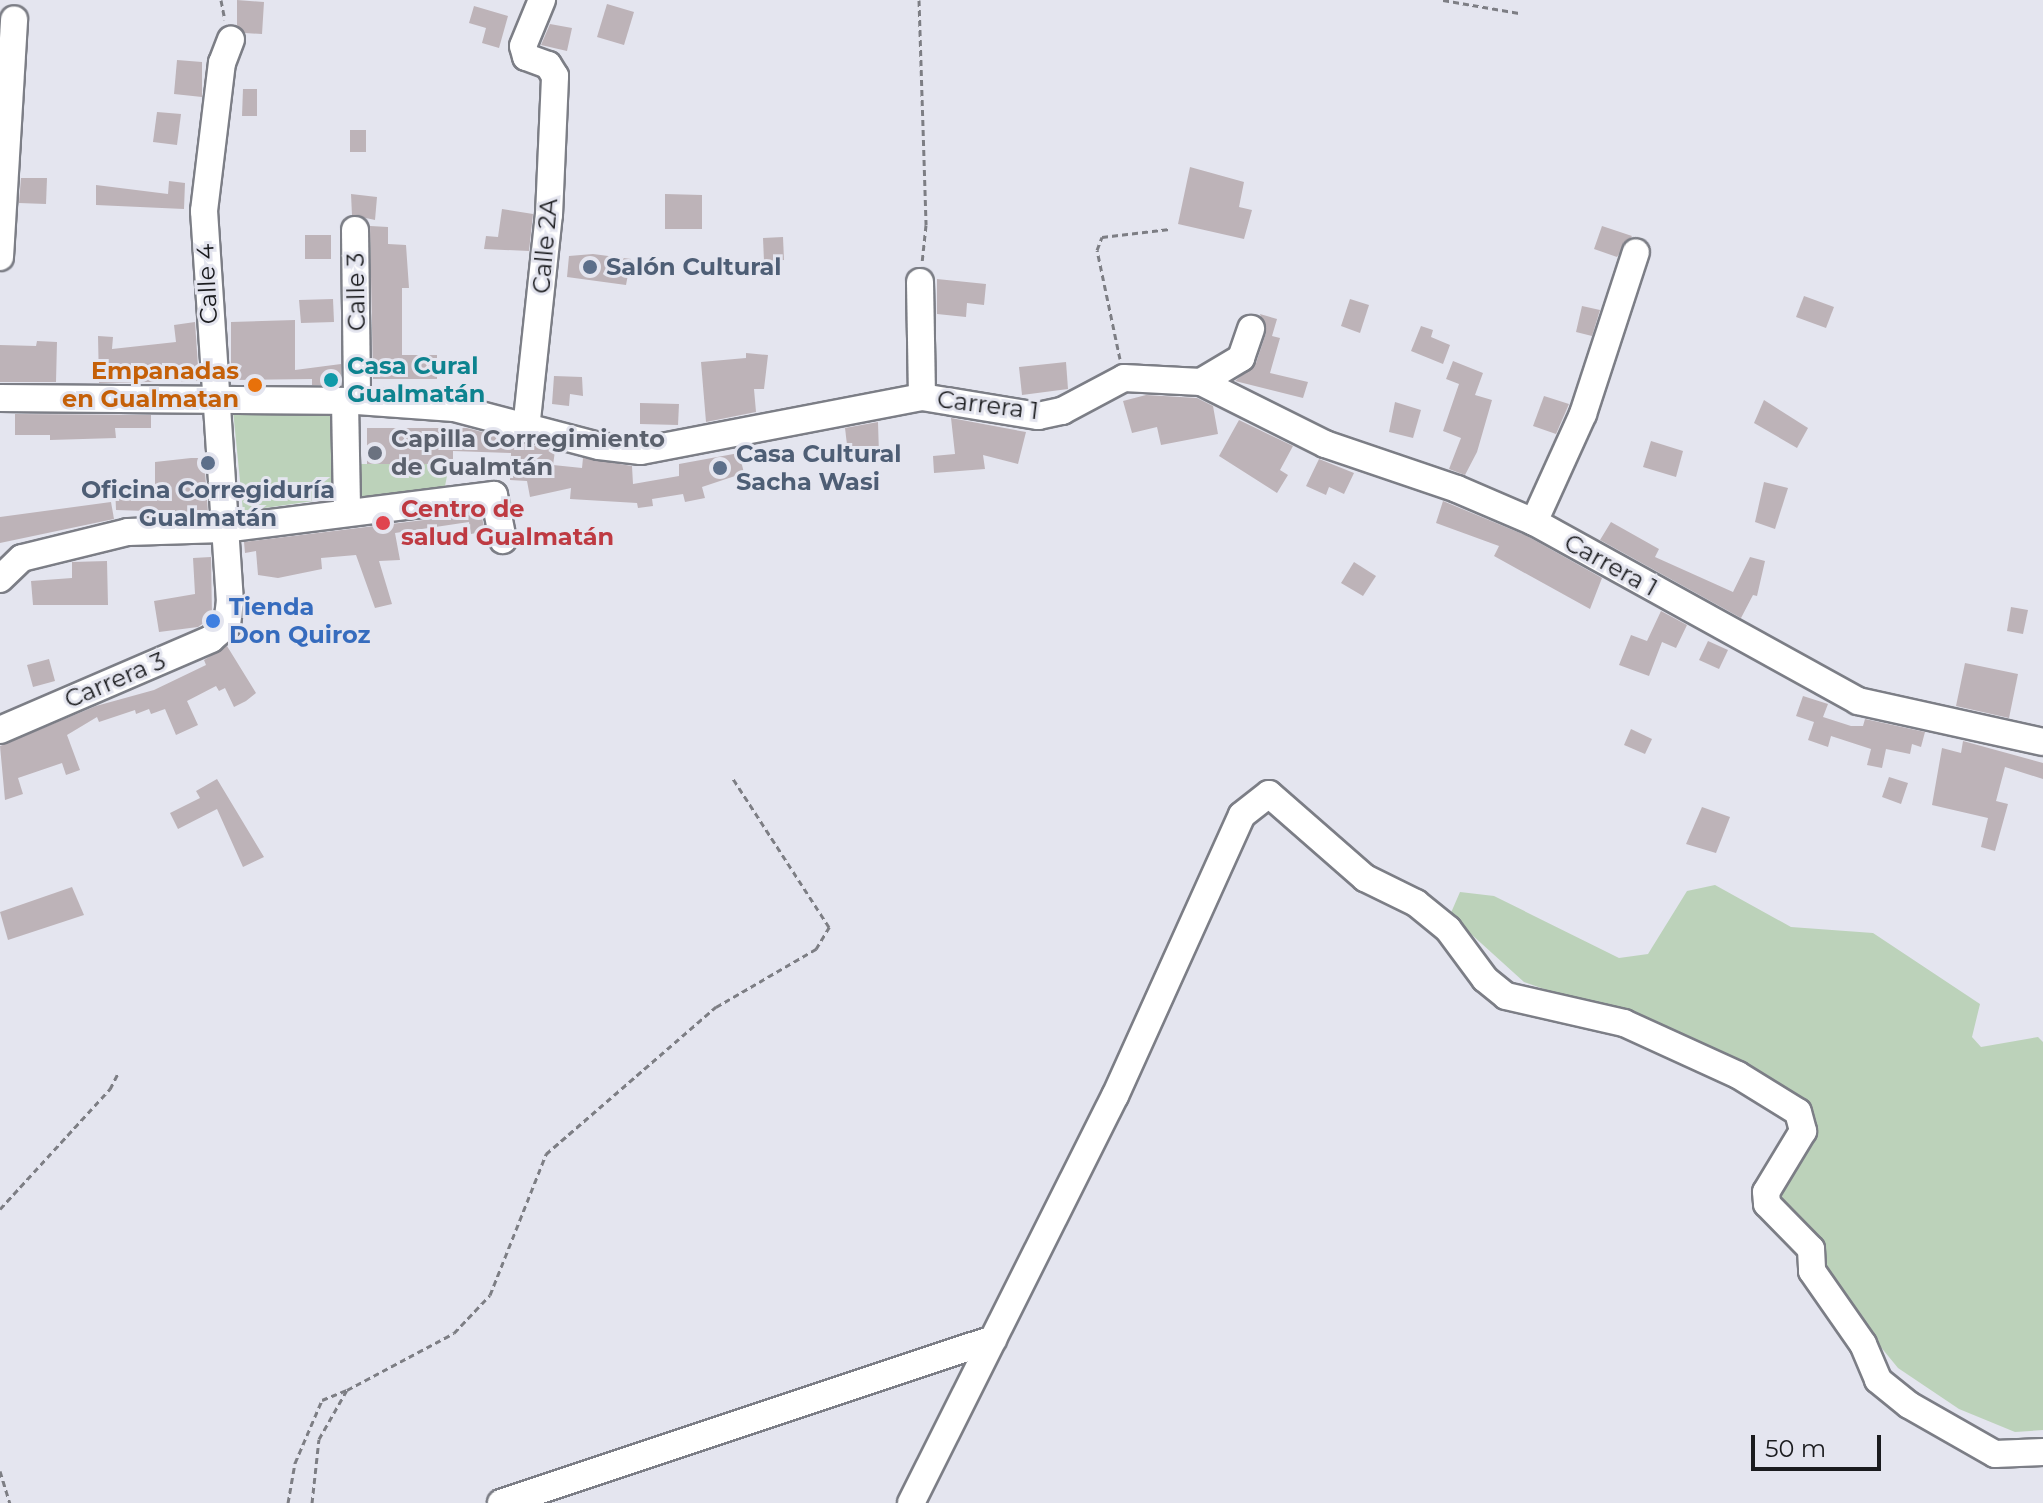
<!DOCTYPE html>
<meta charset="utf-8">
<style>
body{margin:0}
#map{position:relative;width:2043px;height:1503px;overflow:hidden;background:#e4e5ef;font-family:Montserrat,sans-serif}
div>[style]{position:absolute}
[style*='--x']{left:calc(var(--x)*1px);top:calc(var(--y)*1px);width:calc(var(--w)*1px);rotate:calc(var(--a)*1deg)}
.green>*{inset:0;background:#bcd2ba}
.building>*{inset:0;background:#bdb3b8}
.path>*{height:3px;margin-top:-1.5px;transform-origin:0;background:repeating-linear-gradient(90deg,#7d7e84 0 6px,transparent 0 10px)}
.roads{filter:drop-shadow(2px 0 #7c7e86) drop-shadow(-2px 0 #7c7e86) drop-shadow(0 2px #7c7e86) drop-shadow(0 -2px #7c7e86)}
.minor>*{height:26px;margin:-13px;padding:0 13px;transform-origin:13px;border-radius:13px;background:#fff}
.dots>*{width:22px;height:22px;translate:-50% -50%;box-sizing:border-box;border:4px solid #e4e5ef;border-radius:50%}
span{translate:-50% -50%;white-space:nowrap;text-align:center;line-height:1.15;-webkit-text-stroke:6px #e4e5ef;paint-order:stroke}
.street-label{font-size:24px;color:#1a1b1e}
.service-label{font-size:24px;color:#4e5e75;font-weight:700}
.left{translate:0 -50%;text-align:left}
.culture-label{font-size:24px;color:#0d838f;font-weight:700}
.food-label{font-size:24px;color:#c56008;font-weight:700}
.right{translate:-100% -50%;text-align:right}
.worship-label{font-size:24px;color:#5b616d;font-weight:700}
.health-label{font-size:24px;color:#be3a42;font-weight:700}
.shop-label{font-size:24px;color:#366cbe;font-weight:700}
.scale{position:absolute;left:1751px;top:1435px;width:130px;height:36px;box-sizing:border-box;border:4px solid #1a1b1e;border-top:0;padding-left:10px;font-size:24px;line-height:28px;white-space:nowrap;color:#1a1b1e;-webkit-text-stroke:6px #e4e5ef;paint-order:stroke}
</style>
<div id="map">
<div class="green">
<i style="clip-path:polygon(233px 410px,332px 410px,334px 498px,243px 511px)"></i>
<i style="clip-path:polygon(361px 464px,427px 464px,428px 471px,448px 471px,444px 491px,361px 498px)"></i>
<i style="clip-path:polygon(1715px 885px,1791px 927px,1873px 933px,1980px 1004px,1972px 1037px,1981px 1047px,2038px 1037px,2043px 1042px,2043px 1430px,2015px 1432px,1959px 1409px,1898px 1368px,1848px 1307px,1779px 1200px,1815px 1119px,1810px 1105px,1652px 1027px,1524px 982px,1450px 915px,1460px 892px,1494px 896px,1619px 958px,1648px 954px,1687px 891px)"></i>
</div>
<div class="building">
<i style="clip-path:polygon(237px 0,264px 2px,262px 34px,245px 33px,237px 25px)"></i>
<i style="clip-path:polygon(607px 4px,634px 12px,624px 45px,597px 37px)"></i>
<i style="clip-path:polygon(474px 6px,508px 16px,499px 48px,482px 43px,486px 28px,469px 23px)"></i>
<i style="clip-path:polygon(550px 24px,572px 28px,567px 51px,541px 45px)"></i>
<i style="clip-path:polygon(177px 60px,202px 62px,202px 97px,174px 94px)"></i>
<i style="clip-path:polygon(243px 89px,257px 89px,257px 116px,242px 116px)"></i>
<i style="clip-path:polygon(157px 112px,181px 114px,177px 145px,153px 142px)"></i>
<i style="clip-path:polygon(350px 130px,366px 130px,366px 152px,350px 152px)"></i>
<i style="clip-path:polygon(1190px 167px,1244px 182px,1239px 207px,1252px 210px,1244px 239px,1178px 224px)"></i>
<i style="clip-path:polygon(21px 178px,47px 178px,46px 204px,19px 203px)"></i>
<i style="clip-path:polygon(169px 181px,185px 183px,184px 209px,96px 205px,96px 185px,168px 194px)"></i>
<i style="clip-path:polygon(351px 194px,377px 197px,375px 220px,352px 215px)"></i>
<i style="clip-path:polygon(665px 194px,702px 195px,702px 229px,665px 229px)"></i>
<i style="clip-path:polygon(502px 209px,533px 214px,529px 251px,484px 249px,486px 236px,498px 237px)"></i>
<i style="clip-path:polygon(370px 226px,388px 227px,388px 244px,406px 245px,409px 288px,402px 288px,402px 355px,437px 355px,437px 379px,373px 379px)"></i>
<i style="clip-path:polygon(1602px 226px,1632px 236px,1617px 257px,1594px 249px)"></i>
<i style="clip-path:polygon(305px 235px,331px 235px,331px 259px,305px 259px)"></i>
<i style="clip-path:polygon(783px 237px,784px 260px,764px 261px,763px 238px)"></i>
<i style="clip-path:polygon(593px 254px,631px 259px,626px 285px,567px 277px,569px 256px)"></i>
<i style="clip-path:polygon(937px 279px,986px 284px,984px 305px,967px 303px,966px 317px,937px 314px)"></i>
<i style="clip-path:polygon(1804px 296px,1834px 307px,1826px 328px,1796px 317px)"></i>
<i style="clip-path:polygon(333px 299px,334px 322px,301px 323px,299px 300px)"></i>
<i style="clip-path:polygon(1350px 299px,1369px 305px,1360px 333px,1341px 326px)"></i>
<i style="clip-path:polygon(1582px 306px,1600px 310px,1592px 336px,1576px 332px)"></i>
<i style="clip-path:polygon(1260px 314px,1277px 319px,1272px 336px,1280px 338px,1270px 373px,1308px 382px,1303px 398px,1235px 381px,1256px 363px,1266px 333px)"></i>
<i style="clip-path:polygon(295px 320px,295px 370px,341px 364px,341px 385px,312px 385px,312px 379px,231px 380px,231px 322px)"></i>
<i style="clip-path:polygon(195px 322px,199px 381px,99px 383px,98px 336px,113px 337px,112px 349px,176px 342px,174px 325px)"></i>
<i style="clip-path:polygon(1421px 326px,1433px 330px,1431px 337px,1450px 345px,1443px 364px,1411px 351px)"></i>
<i style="clip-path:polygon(37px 341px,57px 342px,56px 382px,0 382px,0 345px,36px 346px)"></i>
<i style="clip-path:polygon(746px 353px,768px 355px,764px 389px,754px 389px,756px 412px,706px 422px,701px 362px,746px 358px)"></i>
<i style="clip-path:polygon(1453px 361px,1483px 373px,1475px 395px,1492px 400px,1477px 452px,1465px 475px,1449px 469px,1461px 438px,1443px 431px,1459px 384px,1446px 379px)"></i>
<i style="clip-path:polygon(1066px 362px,1068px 389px,1022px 395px,1019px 367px)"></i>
<i style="clip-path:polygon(554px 376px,582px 377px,583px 396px,570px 394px,569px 406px,552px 404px)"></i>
<i style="clip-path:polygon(1146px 395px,1197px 398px,1213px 406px,1218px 434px,1161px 445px,1157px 427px,1132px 433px,1123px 401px)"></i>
<i style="clip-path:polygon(1544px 396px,1569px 404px,1556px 434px,1533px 426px)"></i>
<i style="clip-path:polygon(1764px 400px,1808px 428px,1797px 448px,1754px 423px)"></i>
<i style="clip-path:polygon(1395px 402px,1421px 410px,1413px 438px,1389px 432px)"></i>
<i style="clip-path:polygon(640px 403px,679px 404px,678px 425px,640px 424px)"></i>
<i style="clip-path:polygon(15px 414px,151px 415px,151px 428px,115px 428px,116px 438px,50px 440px,50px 435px,15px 435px)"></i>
<i style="clip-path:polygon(951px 418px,1026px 432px,1018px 464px,983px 455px,985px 469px,934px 473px,933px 456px,955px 454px)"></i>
<i style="clip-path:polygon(1239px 420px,1293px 446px,1280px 470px,1288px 475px,1277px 493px,1219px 456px)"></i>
<i style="clip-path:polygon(878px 422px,879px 455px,848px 453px,845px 428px)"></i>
<i style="clip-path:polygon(367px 428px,467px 428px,555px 451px,553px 465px,582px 468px,583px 458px,632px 466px,633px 484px,679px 476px,679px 464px,739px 453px,744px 473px,702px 487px,705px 498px,685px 502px,683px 494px,652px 499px,653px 506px,638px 508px,637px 503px,570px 499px,571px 488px,530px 497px,527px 481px,510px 480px,511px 453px,453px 451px,453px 464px,367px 464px)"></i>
<i style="clip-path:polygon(1651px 441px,1683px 451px,1676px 477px,1643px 467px)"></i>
<i style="clip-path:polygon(191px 458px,204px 458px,208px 513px,116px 510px,115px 485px,155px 486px,155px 462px)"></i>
<i style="clip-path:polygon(1319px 459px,1354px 473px,1344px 494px,1329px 487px,1326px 495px,1306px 486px)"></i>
<i style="clip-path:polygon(1764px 482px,1788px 488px,1775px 529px,1755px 522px)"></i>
<i style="clip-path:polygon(1443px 501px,1527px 536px,1602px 578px,1590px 609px,1494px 556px,1499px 546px,1436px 523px)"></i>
<i style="clip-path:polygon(111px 502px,114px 519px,0 543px,0 517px)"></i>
<i style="clip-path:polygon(481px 513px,485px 531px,471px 534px,469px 522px,395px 533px,400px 560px,379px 561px,392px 604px,375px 608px,356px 555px,321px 558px,322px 569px,278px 578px,258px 575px,256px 551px,245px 553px,244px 542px)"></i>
<i style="clip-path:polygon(1611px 522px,1659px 549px,1655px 557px,1733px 592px,1750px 557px,1765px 561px,1757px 596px,1753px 595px,1741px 618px,1600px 540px)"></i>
<i style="clip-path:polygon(211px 557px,212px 617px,198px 627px,159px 632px,154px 601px,195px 594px,193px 558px)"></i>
<i style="clip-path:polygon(107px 561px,108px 605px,33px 605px,31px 581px,72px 578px,72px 562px)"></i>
<i style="clip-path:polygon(1354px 562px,1376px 576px,1363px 596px,1341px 583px)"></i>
<i style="clip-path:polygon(2011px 607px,2028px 610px,2023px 634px,2007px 631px)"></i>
<i style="clip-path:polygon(1661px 611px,1687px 625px,1676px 648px,1662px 642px,1649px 676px,1619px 665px,1631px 635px,1647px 641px)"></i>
<i style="clip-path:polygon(1708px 641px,1728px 650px,1719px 669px,1699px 660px)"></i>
<i style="clip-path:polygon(227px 646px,256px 693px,246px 701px,234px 707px,225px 688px,219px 691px,216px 686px,187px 701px,198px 725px,176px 735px,165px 709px,151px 714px,149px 709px,136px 714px,135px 710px,99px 722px,97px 717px,67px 735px,80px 770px,66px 775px,62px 763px,18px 778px,23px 794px,5px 800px,0 746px,96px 706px,154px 690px,206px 665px,204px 660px)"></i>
<i style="clip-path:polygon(49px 659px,55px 681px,33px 687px,27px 665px)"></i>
<i style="clip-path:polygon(1965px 663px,2018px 674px,2009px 718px,1956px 706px)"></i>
<i style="clip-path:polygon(1803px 696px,1828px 704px,1823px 717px,1851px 726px,1863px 726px,1865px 719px,1925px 732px,1921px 747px,1912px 744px,1910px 754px,1886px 749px,1882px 768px,1867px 765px,1871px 749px,1831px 736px,1828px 747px,1808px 740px,1814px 722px,1796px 716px)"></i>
<i style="clip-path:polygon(1631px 729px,1652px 739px,1645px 754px,1624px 745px)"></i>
<i style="clip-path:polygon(1963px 741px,2043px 763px,2043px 779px,2005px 767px,1996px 801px,2008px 804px,1995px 851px,1981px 847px,1988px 818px,1932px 805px,1942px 748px,1961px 753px)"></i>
<i style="clip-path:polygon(1889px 777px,1908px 783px,1901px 804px,1882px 797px)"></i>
<i style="clip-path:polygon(217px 779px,264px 857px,243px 867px,217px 809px,178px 829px,170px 813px,200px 798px,196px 791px)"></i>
<i style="clip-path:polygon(1702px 807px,1730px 817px,1716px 853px,1686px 844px)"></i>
<i style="clip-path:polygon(72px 887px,84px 915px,8px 940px,0 912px)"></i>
</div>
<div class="path">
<i style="--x:221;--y:0;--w:20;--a:79"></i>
<i style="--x:919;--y:0;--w:225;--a:88.2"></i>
<i style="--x:926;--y:225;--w:37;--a:96"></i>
<i style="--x:1443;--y:0;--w:77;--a:9.7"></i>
<i style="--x:1120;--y:359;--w:111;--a:-101.9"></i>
<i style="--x:1097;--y:250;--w:14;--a:-69"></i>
<i style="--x:1102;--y:237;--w:68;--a:-6.7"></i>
<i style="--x:0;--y:1209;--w:163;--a:-47.5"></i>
<i style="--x:110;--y:1089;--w:18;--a:-63"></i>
<i style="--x:0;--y:1471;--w:34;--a:73"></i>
<i style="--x:288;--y:1503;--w:41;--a:-80.1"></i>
<i style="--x:295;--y:1463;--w:69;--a:-66.8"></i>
<i style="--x:322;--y:1400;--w:27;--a:-22"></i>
<i style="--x:312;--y:1503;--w:64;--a:-83.8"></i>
<i style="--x:319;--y:1439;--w:56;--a:-60.3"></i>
<i style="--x:347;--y:1390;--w:121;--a:-28"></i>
<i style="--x:454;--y:1333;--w:52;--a:-46.5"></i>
<i style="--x:490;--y:1295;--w:152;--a:-68.3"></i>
<i style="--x:546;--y:1154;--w:225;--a:-40.9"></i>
<i style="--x:716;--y:1007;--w:116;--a:-30.1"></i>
<i style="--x:816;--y:949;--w:26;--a:-59"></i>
<i style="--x:829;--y:927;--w:179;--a:-122.9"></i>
</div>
<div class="roads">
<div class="minor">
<i style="--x:355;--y:230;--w:171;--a:89.3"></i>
<i style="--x:0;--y:257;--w:238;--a:-86.6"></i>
<i style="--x:920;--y:282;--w:115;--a:89"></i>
<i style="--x:1201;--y:382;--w:47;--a:-31"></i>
<i style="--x:1241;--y:358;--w:31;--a:-71"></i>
<i style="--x:0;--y:398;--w:357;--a:0.5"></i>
<i style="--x:357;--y:401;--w:97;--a:4.1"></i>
<i style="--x:454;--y:408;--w:150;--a:14.7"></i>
<i style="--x:599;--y:446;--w:42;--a:6.8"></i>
<i style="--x:641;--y:451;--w:286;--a:-10.9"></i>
<i style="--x:922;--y:397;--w:118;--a:9.3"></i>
<i style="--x:1038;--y:416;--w:25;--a:-12"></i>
<i style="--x:1062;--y:411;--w:70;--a:-28"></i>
<i style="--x:1124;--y:378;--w:77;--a:3"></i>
<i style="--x:1201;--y:382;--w:139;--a:26.6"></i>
<i style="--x:1325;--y:444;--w:139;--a:18.8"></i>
<i style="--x:1457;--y:489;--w:84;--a:23.2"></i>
<i style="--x:1534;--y:522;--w:370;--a:28.9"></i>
<i style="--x:1858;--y:701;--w:189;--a:12.5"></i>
<i style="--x:345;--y:402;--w:109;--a:88.9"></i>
<i style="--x:526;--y:429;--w:215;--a:-83.9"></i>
<i style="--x:549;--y:215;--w:139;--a:-87.5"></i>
<i style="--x:555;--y:76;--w:13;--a:-122"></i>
<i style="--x:548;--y:65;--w:23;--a:-160"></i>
<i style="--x:526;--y:57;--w:11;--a:-105"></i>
<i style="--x:523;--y:46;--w:50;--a:-67.6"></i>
<i style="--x:1534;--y:522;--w:119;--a:-65.6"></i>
<i style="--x:1583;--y:414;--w:170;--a:-71.9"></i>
<i style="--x:0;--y:579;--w:30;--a:-44"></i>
<i style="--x:22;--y:558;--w:109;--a:-13.8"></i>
<i style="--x:128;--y:532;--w:95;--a:-1.8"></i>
<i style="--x:223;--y:529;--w:273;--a:-7.2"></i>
<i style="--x:494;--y:495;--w:46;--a:78.7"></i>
<i style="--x:0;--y:730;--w:230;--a:-23.3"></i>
<i style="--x:211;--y:639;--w:21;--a:-41"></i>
<i style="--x:227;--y:625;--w:23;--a:-83"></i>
<i style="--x:230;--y:602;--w:392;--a:-93.8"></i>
<i style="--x:204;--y:211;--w:149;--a:-83.1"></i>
<i style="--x:222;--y:63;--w:25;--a:-69"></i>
<i style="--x:501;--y:1503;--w:519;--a:-18.43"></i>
<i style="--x:911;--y:1503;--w:455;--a:-63.4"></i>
<i style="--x:1115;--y:1096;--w:308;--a:-65.7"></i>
<i style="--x:1242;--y:815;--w:34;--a:-38"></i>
<i style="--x:1269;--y:794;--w:128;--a:41.2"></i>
<i style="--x:1365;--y:878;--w:57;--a:26.1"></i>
<i style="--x:1416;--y:903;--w:41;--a:39.1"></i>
<i style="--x:1448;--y:929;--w:62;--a:53.5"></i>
<i style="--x:1485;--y:979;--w:27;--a:39"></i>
<i style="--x:1506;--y:996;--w:121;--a:12.9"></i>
<i style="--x:1624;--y:1023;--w:125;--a:24.5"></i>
<i style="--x:1738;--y:1075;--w:70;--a:31.7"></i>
<i style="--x:1798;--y:1112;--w:20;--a:75"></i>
<i style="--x:1803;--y:1131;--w:71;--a:121.2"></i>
<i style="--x:1766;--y:1192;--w:12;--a:85"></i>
<i style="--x:1767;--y:1204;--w:63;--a:45.6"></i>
<i style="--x:1811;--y:1249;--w:22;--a:87"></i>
<i style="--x:1812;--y:1271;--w:89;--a:55.1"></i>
<i style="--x:1863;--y:1344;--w:39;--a:67"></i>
<i style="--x:1878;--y:1380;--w:40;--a:39"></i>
<i style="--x:1909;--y:1405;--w:99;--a:29.7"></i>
<i style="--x:1995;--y:1454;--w:48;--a:-2.4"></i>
</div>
</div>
<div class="dots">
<i style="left:590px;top:267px;background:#5c6f8a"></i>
<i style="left:331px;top:380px;background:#0f9aa8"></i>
<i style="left:255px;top:385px;background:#e8710a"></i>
<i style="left:375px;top:453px;background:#6b7280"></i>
<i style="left:208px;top:463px;background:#5c6f8a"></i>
<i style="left:720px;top:468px;background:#5c6f8a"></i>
<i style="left:383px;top:523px;background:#e0444e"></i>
<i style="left:213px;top:621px;background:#3f7fe0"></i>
</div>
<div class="street-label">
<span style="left:545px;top:246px;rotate:-85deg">Calle 2A</span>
<span style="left:207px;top:284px;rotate:-93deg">Calle 4</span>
<span style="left:356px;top:292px;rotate:-91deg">Calle 3</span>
<span style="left:988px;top:405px;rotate:7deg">Carrera 1</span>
<span style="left:1611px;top:565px;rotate:29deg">Carrera 1</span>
<span style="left:115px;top:680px;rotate:-23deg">Carrera 3</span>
</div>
<div class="service-label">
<span class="left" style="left:606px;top:267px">Salón Cultural</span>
<span class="left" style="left:736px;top:468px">Casa Cultural<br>Sacha Wasi</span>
<span style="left:208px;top:504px">Oficina Corregiduría<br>Gualmatán</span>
</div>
<div class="culture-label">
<span class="left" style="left:347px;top:380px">Casa Cural<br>Gualmatán</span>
</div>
<div class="food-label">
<span class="right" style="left:239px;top:385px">Empanadas<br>en Gualmatan</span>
</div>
<div class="worship-label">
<span class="left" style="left:391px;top:453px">Capilla Corregimiento<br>de Gualmtán</span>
</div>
<div class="health-label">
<span class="left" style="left:401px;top:523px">Centro de<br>salud Gualmatán</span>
</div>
<div class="shop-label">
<span class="left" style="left:229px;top:621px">Tienda<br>Don Quiroz</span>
</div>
<div class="scale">50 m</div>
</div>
